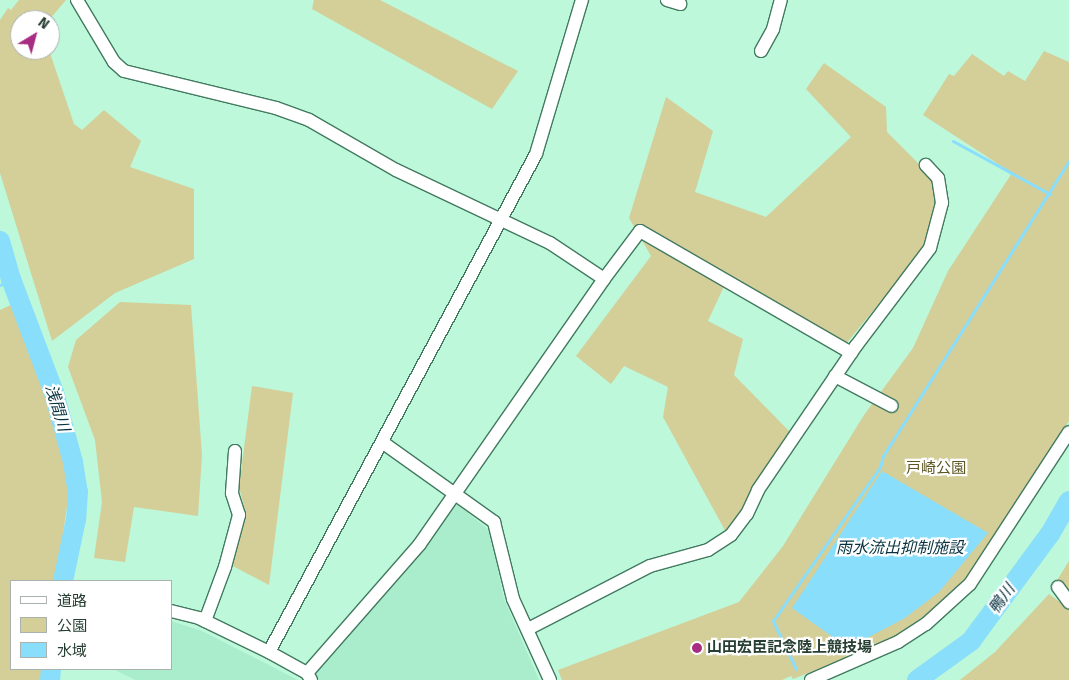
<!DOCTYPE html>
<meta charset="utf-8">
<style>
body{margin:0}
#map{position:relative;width:1069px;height:680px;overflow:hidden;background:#bcf8d9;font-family:"Fira Sans","Noto Sans JP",sans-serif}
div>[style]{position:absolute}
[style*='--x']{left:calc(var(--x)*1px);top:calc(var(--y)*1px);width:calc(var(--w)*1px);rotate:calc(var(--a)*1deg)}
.built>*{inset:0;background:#aaedcc}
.green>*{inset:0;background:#d4ce98}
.water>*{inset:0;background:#89defc}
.stream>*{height:3px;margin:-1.5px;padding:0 1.5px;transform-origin:1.5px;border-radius:1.5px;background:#89defc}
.river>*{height:20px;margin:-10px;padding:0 10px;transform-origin:10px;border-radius:10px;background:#89defc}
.roads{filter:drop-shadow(1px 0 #427a60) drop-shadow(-1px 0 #427a60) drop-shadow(0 1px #427a60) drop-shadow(0 -1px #427a60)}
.minor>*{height:12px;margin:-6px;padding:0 6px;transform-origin:6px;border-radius:6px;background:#fff}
.dots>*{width:14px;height:14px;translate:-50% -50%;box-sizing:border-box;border:2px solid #fff;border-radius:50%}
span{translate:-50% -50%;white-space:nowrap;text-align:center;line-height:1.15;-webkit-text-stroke:4.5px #fff;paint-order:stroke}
.park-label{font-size:15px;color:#5c5620}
.poi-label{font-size:15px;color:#273f33;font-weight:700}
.left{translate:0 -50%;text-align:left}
.water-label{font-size:16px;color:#07313e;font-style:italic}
.legend{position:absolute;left:10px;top:580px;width:162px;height:90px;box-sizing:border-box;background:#fff;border:1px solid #a9b2ad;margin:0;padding:6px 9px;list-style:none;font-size:15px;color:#273f33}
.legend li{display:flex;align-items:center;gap:10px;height:25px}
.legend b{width:25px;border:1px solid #a9b2ad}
.north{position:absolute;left:10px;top:10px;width:50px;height:50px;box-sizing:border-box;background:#fff;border:1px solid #a9b2ad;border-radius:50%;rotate:37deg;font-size:14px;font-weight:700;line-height:20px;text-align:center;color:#273f33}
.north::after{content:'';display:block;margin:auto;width:18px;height:22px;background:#a62d82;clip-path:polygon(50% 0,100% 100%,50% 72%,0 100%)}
</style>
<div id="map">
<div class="built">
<i style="clip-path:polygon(457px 504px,490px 531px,504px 599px,539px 680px,317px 680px,312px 672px,357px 619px,385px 594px)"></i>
<i style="clip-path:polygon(171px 621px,202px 631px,298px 680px,135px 680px,113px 669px,171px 669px)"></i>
</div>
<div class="green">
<i style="clip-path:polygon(19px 0,66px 0,49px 20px,20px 20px,20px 50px,49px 50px,74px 124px,82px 130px,104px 110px,141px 141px,130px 167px,194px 189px,194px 259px,115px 293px,52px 341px,0 173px,0 20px,8px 8px,11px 10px)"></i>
<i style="clip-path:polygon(314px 0,380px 0,518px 71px,492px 109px,312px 9px)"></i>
<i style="clip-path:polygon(1044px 51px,1069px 62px,1069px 421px,973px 572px,941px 604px,887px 642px,793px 679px,791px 676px,782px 680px,562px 680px,558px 670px,739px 602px,783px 546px,864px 415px,913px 348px,948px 271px,1012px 173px,923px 115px,949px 74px,954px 76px,972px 54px,1004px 76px,1008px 71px,1025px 81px)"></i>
<i style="clip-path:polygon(824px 63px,886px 107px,887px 132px,933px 178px,937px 201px,927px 245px,845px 345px,725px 284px,708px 321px,743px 339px,734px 375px,791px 433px,727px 534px,663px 417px,668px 387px,624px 366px,611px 384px,576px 356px,651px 256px,629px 218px,666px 97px,713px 131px,695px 192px,766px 217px,851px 137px,806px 89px)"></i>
<i style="clip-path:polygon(120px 302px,191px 305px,202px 455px,198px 516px,134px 507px,125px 562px,94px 558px,102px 502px,95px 440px,68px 367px,76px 340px)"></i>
<i style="clip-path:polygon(13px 304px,57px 422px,69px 493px,56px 581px,11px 581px,11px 669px,44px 669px,44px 680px,0 680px,0 310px)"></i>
<i style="clip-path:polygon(252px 386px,293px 393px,269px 585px,231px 565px,246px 514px,239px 487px)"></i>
<i style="clip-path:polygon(1069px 561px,1069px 592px,1056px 582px)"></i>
<i style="clip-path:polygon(1049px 594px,1069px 609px,1069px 680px,960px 680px,995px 652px)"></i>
</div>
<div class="water">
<i style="clip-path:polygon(882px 471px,988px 533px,939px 592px,905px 618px,848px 648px,792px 608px)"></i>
</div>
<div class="stream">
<i style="--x:953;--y:141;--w:111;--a:28.7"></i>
<i style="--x:0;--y:285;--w:13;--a:-29"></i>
<i style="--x:796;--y:669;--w:53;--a:-115.6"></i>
<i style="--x:773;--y:621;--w:188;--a:-55.2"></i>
<i style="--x:880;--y:467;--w:11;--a:-75"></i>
<i style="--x:883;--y:456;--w:349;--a:-57.8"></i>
</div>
<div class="river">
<i style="--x:0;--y:241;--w:40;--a:74"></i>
<i style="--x:11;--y:279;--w:122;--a:69.3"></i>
<i style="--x:54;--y:393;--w:72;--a:74.6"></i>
<i style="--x:73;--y:462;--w:30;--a:81"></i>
<i style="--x:78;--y:492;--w:27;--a:94"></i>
<i style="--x:76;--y:519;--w:63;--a:101.8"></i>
<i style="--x:50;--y:680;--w:11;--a:-85"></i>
<i style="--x:917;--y:680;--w:67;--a:-35.8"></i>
<i style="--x:971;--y:641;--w:133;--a:-53.6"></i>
<i style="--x:1050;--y:534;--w:38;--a:-60"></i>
</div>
<div class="roads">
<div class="minor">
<i style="--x:77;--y:0;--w:72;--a:59.2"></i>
<i style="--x:114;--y:62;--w:13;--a:42"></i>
<i style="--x:124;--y:71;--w:156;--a:13.7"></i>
<i style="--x:276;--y:108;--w:35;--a:20"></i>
<i style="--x:309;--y:120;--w:100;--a:29.9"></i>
<i style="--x:396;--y:170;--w:170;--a:25.4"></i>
<i style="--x:550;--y:243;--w:65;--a:33.7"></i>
<i style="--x:604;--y:279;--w:323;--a:124.8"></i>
<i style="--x:420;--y:544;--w:171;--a:131.2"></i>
<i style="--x:667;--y:0;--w:14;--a:17"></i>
<i style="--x:761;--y:51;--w:25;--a:-61"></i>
<i style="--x:773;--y:29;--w:30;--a:-75"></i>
<i style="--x:604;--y:279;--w:60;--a:-53.1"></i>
<i style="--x:640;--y:231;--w:244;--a:30"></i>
<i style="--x:835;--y:376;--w:64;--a:27.8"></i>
<i style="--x:382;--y:442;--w:138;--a:35.5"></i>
<i style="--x:494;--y:522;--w:79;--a:76.1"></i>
<i style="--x:513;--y:599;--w:89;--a:65.4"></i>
<i style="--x:1058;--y:587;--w:19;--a:54"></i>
<i style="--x:171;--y:611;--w:29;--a:14"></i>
<i style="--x:199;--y:618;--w:78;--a:25.9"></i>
<i style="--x:205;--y:621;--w:58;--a:-69.7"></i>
<i style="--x:225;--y:567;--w:54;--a:-74.9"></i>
<i style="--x:239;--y:515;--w:23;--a:-108"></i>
<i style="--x:232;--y:493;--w:42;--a:-85.9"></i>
<i style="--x:528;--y:629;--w:137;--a:-27.3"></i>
<i style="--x:650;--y:566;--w:60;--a:-15.4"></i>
<i style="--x:708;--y:550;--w:27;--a:-33"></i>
<i style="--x:731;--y:535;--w:26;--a:-53"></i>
<i style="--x:747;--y:514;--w:26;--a:-65"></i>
<i style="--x:758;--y:490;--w:174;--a:-55.8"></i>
<i style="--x:856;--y:346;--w:123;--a:-52.9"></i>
<i style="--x:930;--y:248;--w:47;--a:-75.1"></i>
<i style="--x:942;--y:203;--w:25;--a:-99"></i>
<i style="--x:938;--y:178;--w:18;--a:-133"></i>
<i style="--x:311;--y:680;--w:8;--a:-120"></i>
<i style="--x:307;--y:673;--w:43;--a:-151.1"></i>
<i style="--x:269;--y:652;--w:565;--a:-61.8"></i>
<i style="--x:536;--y:154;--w:161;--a:-73.4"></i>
<i style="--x:811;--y:680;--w:95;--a:-23.6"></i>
<i style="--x:898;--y:642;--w:33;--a:-33"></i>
<i style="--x:926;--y:624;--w:59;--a:-42.3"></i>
<i style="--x:970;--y:584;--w:181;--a:-56.9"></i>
</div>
</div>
<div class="dots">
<i style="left:697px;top:648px;background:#a62d82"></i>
</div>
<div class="park-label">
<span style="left:936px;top:469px">戸崎公園</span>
</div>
<div class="poi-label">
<span class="left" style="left:707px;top:648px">山田宏臣記念陸上競技場</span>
</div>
<div class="water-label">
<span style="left:57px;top:408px;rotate:73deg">浅間川</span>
<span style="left:900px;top:548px">雨水流出抑制施設</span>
<span style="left:1002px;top:599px;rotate:-54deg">鴨川</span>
</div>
<ul class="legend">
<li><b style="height:6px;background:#fff"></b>道路</li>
<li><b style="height:14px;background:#d4ce98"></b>公園</li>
<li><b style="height:14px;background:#89defc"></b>水域</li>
</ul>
<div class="north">N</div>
</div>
